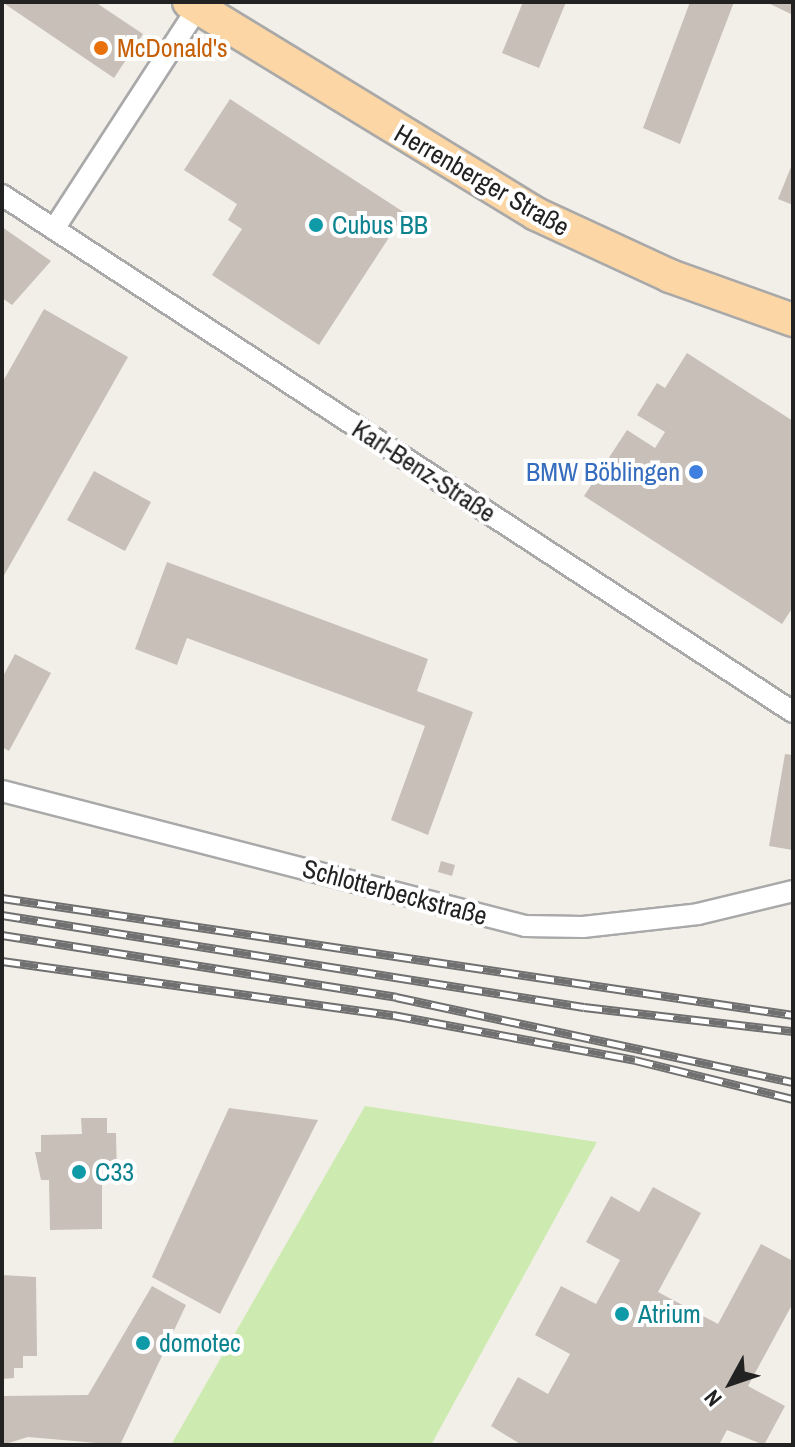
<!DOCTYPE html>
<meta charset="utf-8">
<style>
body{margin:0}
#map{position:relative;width:795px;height:1447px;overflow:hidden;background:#f2efe9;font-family:"Archivo Narrow",sans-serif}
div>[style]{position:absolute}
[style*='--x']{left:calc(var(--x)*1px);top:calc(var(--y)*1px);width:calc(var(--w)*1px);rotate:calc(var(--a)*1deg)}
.grass>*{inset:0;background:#cdebb0}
.building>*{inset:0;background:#c7bfb8}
.roads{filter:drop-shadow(2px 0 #a9a9a9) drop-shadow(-2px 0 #a9a9a9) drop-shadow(0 2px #a9a9a9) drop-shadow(0 -2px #a9a9a9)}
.street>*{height:20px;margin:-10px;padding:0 10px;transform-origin:10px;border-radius:10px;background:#fff}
.primary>*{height:32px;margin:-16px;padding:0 16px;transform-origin:16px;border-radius:16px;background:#fcd6a4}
.rail>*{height:9px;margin-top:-4.5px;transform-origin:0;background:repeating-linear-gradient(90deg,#fff 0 18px,#707070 0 36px);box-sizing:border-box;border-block:2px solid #707070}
.dots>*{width:22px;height:22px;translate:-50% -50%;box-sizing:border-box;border:4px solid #fff;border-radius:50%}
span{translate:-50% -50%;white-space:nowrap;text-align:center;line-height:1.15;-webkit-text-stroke:8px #fff;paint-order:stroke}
.food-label{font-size:26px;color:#c56008}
.left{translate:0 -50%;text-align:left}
.street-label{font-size:26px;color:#222}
.culture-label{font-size:26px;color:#0d838f}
.shop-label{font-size:26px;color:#366cbe}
.right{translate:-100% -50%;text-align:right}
.frame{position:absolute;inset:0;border:4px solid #222;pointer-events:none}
.north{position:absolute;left:691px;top:1343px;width:80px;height:80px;-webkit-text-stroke:6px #fff;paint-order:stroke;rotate:230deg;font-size:22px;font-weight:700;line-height:32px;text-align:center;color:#222}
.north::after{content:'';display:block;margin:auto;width:28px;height:36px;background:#222;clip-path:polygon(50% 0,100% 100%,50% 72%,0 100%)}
</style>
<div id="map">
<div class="grass">
<i style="clip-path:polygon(365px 1106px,597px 1142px,431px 1445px,171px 1445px)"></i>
</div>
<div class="building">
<i style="clip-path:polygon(2px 2px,95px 2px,143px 34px,114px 78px)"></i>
<i style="clip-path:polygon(523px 2px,566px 2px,539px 68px,502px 53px)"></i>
<i style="clip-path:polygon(690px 2px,734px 2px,680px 144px,643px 128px)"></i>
<i style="clip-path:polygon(766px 2px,793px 2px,793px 15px)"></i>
<i style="clip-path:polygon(230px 99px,405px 213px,319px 345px,212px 275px,242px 229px,228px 220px,237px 204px,184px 170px)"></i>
<i style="clip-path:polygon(793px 162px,793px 205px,778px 199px)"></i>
<i style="clip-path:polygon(2px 227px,51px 261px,12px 305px,2px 298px)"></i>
<i style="clip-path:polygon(44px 309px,128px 357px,2px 579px,2px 383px)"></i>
<i style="clip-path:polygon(687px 353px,793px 421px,793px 607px,782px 624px,584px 496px,627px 430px,655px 448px,665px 432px,637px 415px,657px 383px,665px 388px)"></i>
<i style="clip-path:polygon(94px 471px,151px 502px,125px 551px,67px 520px)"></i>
<i style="clip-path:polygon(167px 562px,428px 659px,417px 691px,473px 712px,428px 835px,391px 820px,425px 726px,187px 638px,177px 665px,135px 649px)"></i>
<i style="clip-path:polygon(15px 654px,51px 673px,9px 751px,2px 747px,2px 678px)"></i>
<i style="clip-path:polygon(785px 754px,793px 755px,793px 850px,769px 846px)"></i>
<i style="clip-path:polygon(441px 861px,455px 865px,452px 876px,438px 872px)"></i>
<i style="clip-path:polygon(229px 1108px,318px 1120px,220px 1314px,152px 1277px)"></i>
<i style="clip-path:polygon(81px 1118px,107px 1118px,107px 1133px,116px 1133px,117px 1179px,102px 1179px,102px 1229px,50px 1230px,49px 1180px,41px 1180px,35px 1152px,41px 1152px,41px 1135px,82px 1134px)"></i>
<i style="clip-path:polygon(653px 1187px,701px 1213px,658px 1292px,718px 1324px,761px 1244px,793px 1261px,793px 1303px,748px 1386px,785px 1406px,764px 1445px,727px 1430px,719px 1445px,522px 1445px,491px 1426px,518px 1377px,548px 1394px,570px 1354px,535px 1335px,561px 1286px,596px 1304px,620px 1260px,586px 1242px,611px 1196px,639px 1212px)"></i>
<i style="clip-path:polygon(2px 1275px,36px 1277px,37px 1356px,23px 1356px,23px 1368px,14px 1368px,14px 1378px,2px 1379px)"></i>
<i style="clip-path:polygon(152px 1286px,186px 1305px,120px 1445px,28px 1437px,2px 1445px,2px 1396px,88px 1395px)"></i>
</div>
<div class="roads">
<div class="street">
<i style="--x:2;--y:195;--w:945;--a:33.17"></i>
<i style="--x:54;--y:229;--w:265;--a:-57"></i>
<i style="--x:2;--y:791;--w:540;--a:14.47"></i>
<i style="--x:525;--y:926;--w:58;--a:1"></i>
<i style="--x:583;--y:927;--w:116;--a:-6.4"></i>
<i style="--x:698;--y:914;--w:98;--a:-13.6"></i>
</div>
<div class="primary">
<i style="--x:189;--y:2;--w:407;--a:31.4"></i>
<i style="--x:536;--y:214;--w:148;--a:24.8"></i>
<i style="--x:670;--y:276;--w:131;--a:19.7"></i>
</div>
</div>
<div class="rail">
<i style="--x:2;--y:898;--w:800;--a:8.41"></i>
<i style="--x:2;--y:915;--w:589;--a:8.98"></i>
<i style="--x:584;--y:1007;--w:210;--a:6.6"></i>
<i style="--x:2;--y:935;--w:399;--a:8.9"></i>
<i style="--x:396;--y:997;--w:406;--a:12.1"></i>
<i style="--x:2;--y:961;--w:395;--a:7.9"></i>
<i style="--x:393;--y:1015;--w:246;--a:10.5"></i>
<i style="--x:635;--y:1060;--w:163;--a:13.9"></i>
</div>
<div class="dots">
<i style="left:101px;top:48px;background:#e8710a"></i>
<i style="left:316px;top:225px;background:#0f9aa8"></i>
<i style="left:696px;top:472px;background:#3f7fe0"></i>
<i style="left:79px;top:1172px;background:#0f9aa8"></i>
<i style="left:622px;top:1314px;background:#0f9aa8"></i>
<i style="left:143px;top:1343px;background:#0f9aa8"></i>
</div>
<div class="food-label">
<span class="left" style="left:117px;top:48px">McDonald's</span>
</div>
<div class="street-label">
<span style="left:482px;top:180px;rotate:30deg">Herrenberger Straße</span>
<span style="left:424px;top:471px;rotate:33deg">Karl-Benz-Straße</span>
<span style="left:395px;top:892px;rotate:15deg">Schlotterbeckstraße</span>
</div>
<div class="culture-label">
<span class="left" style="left:332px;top:225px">Cubus BB</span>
<span class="left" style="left:95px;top:1172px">C33</span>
<span class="left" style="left:638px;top:1314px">Atrium</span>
<span class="left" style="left:159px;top:1343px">domotec</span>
</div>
<div class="shop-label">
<span class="right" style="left:680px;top:472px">BMW Böblingen</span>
</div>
<div class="frame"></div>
<div class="north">N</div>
</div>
